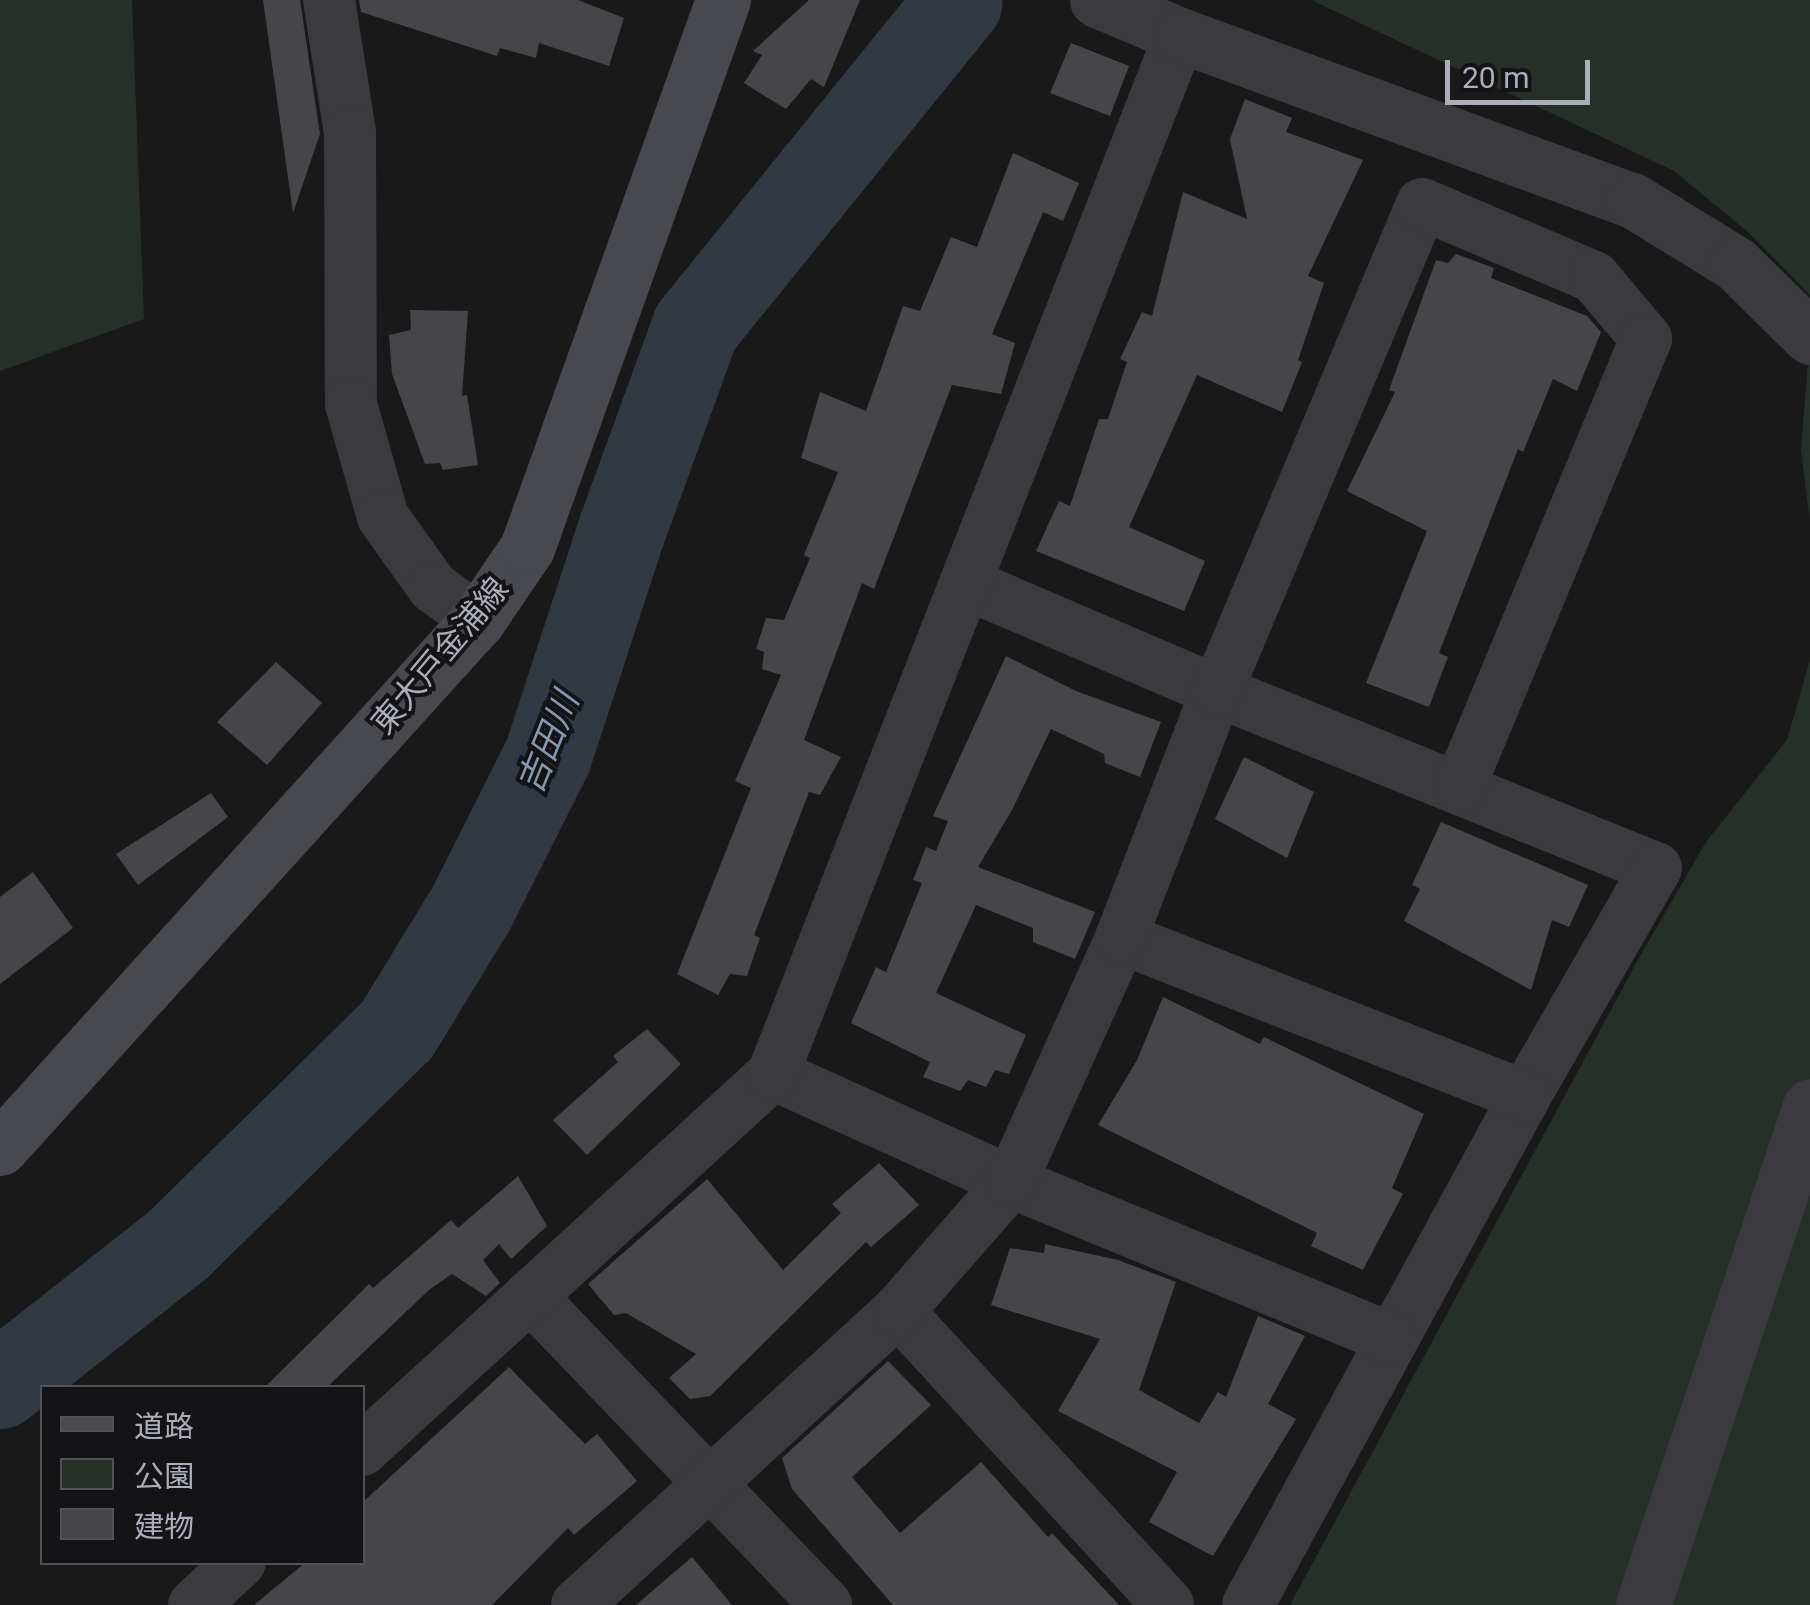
<!DOCTYPE html>
<meta charset="utf-8">
<style>
body{margin:0}
#map{position:relative;width:1810px;height:1605px;overflow:hidden;background:#19191a;font-family:Roboto,"Noto Sans JP",sans-serif}
div>[style]{position:absolute}
[style*='--x']{left:calc(var(--x)*1px);top:calc(var(--y)*1px);width:calc(var(--w)*1px);rotate:calc(var(--a)*1deg)}
.green>*{inset:0;background:#272f29}
.river>*{height:88px;margin:-44px;padding:0 44px;transform-origin:44px;border-radius:44px;background:#333942}
.building>*{inset:0;background:#46464a}
.minor>*{height:52px;margin:-26px;padding:0 26px;transform-origin:26px;border-radius:26px;background:#3a3a3f}
.tertiary>*{height:55px;margin:-27.5px;padding:0 27.5px;transform-origin:27.5px;border-radius:27.5px;background:#3a3a3f}
.secondary>*{height:55px;margin:-27.5px;padding:0 27.5px;transform-origin:27.5px;border-radius:27.5px;background:#48494f}
span{translate:-50% -50%;white-space:nowrap;text-align:center;line-height:1.15;-webkit-text-stroke:8px #141315;paint-order:stroke}
.street-label{font-size:32px;color:#acaeb9}
.water-label{font-size:35px;color:#8797b0;font-style:italic}
.legend{position:absolute;left:40px;top:1385px;width:325px;height:180px;box-sizing:border-box;background:#141315;border:2px solid #515157;margin:0;padding:12px 18px;list-style:none;font-size:30px;color:#acaeb9}
.legend li{display:flex;align-items:center;gap:20px;height:50px}
.legend b{width:50px;border:2px solid #515157}
.scale{position:absolute;left:1445px;top:60px;width:145px;height:45px;box-sizing:border-box;border:5px solid #acaeb9;border-top:0;padding-left:12px;font-size:30px;line-height:35px;white-space:nowrap;color:#acaeb9;-webkit-text-stroke:8px #141315;paint-order:stroke}
</style>
<div id="map">
<div class="green">
<i style="clip-path:polygon(0 0,132px 0,144px 319px,0 371px)"></i>
<i style="clip-path:polygon(1311px 0,1810px 0,1810px 295px,1749px 233px,1674px 171px)"></i>
<i style="clip-path:polygon(1810px 339px,1810px 521px,1801px 449px)"></i>
<i style="clip-path:polygon(1810px 660px,1810px 1605px,1290px 1605px,1639px 958px,1706px 842px,1787px 740px)"></i>
</div>
<div class="river">
<i style="--x:0;--y:1385;--w:226;--a:-38.2"></i>
<i style="--x:178;--y:1245;--w:307;--a:-44.5"></i>
<i style="--x:397;--y:1030;--w:144;--a:-58.6"></i>
<i style="--x:472;--y:907;--w:169;--a:-63.3"></i>
<i style="--x:548;--y:756;--w:238;--a:-71.9"></i>
<i style="--x:622;--y:530;--w:216;--a:-70"></i>
<i style="--x:696;--y:327;--w:417;--a:-51"></i>
</div>
<div class="building">
<i style="clip-path:polygon(263px 0,300px 0,320px 134px,293px 213px)"></i>
<i style="clip-path:polygon(359px 0,578px 0,624px 18px,609px 66px,539px 43px,536px 58px,500px 48px,497px 56px,361px 12px)"></i>
<i style="clip-path:polygon(809px 0,860px 0,824px 87px,811px 79px,786px 109px,744px 83px,762px 55px,753px 51px)"></i>
<i style="clip-path:polygon(1071px 43px,1129px 66px,1110px 116px,1050px 93px)"></i>
<i style="clip-path:polygon(1245px 99px,1292px 118px,1286px 132px,1363px 160px,1308px 276px,1324px 283px,1298px 360px,1302px 362px,1282px 412px,1197px 375px,1129px 527px,1205px 561px,1184px 611px,1036px 551px,1059px 501px,1070px 506px,1099px 419px,1108px 419px,1127px 362px,1120px 359px,1142px 312px,1152px 316px,1183px 192px,1247px 219px,1230px 139px)"></i>
<i style="clip-path:polygon(1013px 153px,1079px 183px,1063px 221px,1043px 212px,992px 334px,1015px 343px,1001px 394px,952px 385px,874px 589px,862px 583px,804px 740px,841px 757px,820px 795px,809px 792px,754px 935px,760px 938px,747px 976px,730px 974px,718px 995px,677px 974px,751px 788px,735px 781px,781px 675px,762px 669px,764px 652px,756px 649px,766px 618px,784px 620px,810px 558px,804px 555px,838px 472px,801px 458px,820px 392px,866px 411px,903px 306px,920px 311px,951px 237px,977px 247px)"></i>
<i style="clip-path:polygon(1456px 254px,1494px 268px,1491px 278px,1587px 316px,1601px 332px,1577px 391px,1553px 379px,1523px 452px,1518px 449px,1439px 653px,1448px 657px,1429px 707px,1366px 683px,1427px 531px,1347px 491px,1395px 392px,1389px 390px,1436px 260px,1448px 263px)"></i>
<i style="clip-path:polygon(410px 310px,468px 311px,462px 396px,467px 395px,478px 465px,443px 470px,440px 463px,425px 464px,392px 374px,389px 335px,411px 330px)"></i>
<i style="clip-path:polygon(1006px 656px,1076px 691px,1161px 722px,1140px 777px,1105px 763px,1104px 754px,1051px 729px,1012px 810px,978px 867px,1095px 912px,1075px 959px,1033px 942px,1033px 928px,976px 905px,936px 993px,1026px 1035px,1009px 1074px,995px 1070px,986px 1087px,968px 1080px,960px 1091px,923px 1077px,930px 1062px,851px 1023px,876px 967px,886px 972px,922px 883px,913px 880px,926px 847px,936px 851px,948px 821px,933px 816px)"></i>
<i style="clip-path:polygon(276px 662px,322px 703px,267px 765px,217px 722px)"></i>
<i style="clip-path:polygon(1244px 757px,1314px 792px,1287px 858px,1215px 819px)"></i>
<i style="clip-path:polygon(211px 793px,228px 817px,138px 885px,116px 854px)"></i>
<i style="clip-path:polygon(1441px 822px,1588px 885px,1569px 927px,1552px 920px,1531px 990px,1404px 921px,1420px 889px,1412px 885px)"></i>
<i style="clip-path:polygon(33px 872px,73px 928px,0 984px,0 897px)"></i>
<i style="clip-path:polygon(1163px 997px,1260px 1044px,1264px 1037px,1424px 1114px,1392px 1188px,1403px 1194px,1363px 1270px,1311px 1246px,1317px 1233px,1098px 1125px,1137px 1060px)"></i>
<i style="clip-path:polygon(647px 1029px,681px 1064px,587px 1155px,553px 1120px,618px 1062px,613px 1056px)"></i>
<i style="clip-path:polygon(879px 1163px,919px 1205px,871px 1247px,866px 1242px,710px 1396px,690px 1399px,669px 1378px,696px 1354px,626px 1313px,614px 1315px,588px 1284px,707px 1179px,783px 1270px,841px 1213px,832px 1204px)"></i>
<i style="clip-path:polygon(518px 1176px,547px 1226px,511px 1259px,499px 1244px,483px 1260px,500px 1283px,486px 1296px,452px 1274px,430px 1289px,326px 1388px,264px 1388px,369px 1284px,373px 1288px,451px 1220px,458px 1228px)"></i>
<i style="clip-path:polygon(1045px 1244px,1118px 1260px,1176px 1282px,1139px 1390px,1199px 1423px,1218px 1392px,1226px 1397px,1258px 1316px,1305px 1336px,1268px 1404px,1296px 1419px,1213px 1556px,1149px 1522px,1177px 1472px,1058px 1411px,1100px 1339px,991px 1305px,1010px 1248px,1044px 1253px)"></i>
<i style="clip-path:polygon(888px 1361px,931px 1405px,852px 1477px,900px 1533px,981px 1462px,1048px 1537px,1052px 1533px,1119px 1605px,893px 1605px,792px 1489px,782px 1458px)"></i>
<i style="clip-path:polygon(509px 1367px,585px 1444px,597px 1434px,637px 1481px,574px 1535px,568px 1528px,492px 1605px,254px 1605px,306px 1562px,362px 1562px,362px 1503px)"></i>
<i style="clip-path:polygon(692px 1557px,732px 1605px,636px 1605px)"></i>
</div>
<div class="minor">
<i style="--x:329;--y:0;--w:134;--a:81"></i>
<i style="--x:350;--y:132;--w:272;--a:89.8"></i>
<i style="--x:351;--y:404;--w:117;--a:74.2"></i>
<i style="--x:383;--y:517;--w:86;--a:54.5"></i>
<i style="--x:433;--y:587;--w:56;--a:36.3"></i>
<i style="--x:967;--y:584;--w:272;--a:23.2"></i>
<i style="--x:1217;--y:691;--w:473;--a:22"></i>
<i style="--x:1656;--y:868;--w:263;--a:119.9"></i>
<i style="--x:1525;--y:1096;--w:579;--a:118.56"></i>
<i style="--x:1121;--y:938;--w:434;--a:21.4"></i>
<i style="--x:773;--y:1074;--w:261;--a:24.4"></i>
<i style="--x:1011;--y:1182;--w:412;--a:22.4"></i>
<i style="--x:530;--y:1296;--w:428;--a:46.2"></i>
<i style="--x:898;--y:1311;--w:399;--a:47.4"></i>
<i style="--x:362;--y:1450;--w:557;--a:-42.45"></i>
<i style="--x:773;--y:1074;--w:1116;--a:-68.61"></i>
<i style="--x:194;--y:1605;--w:63;--a:-43.1"></i>
<i style="--x:577;--y:1605;--w:435;--a:-42.5"></i>
<i style="--x:898;--y:1311;--w:171;--a:-48.8"></i>
<i style="--x:1011;--y:1182;--w:268;--a:-65.7"></i>
<i style="--x:1121;--y:938;--w:265;--a:-68.8"></i>
<i style="--x:1217;--y:691;--w:528;--a:-67.17"></i>
<i style="--x:1422;--y:204;--w:187;--a:23"></i>
<i style="--x:1594;--y:277;--w:81;--a:50"></i>
<i style="--x:1646;--y:339;--w:484;--a:112.6"></i>
</div>
<div class="tertiary">
<i style="--x:1097;--y:0;--w:90;--a:22.9"></i>
<i style="--x:1180;--y:35;--w:481;--a:20.1"></i>
<i style="--x:1632;--y:200;--w:122;--a:31.6"></i>
<i style="--x:1736;--y:264;--w:104;--a:44.6"></i>
<i style="--x:1643;--y:1605;--w:526;--a:-71.5"></i>
</div>
<div class="secondary">
<i style="--x:0;--y:1148;--w:712;--a:-47.85"></i>
<i style="--x:478;--y:620;--w:87;--a:-55.8"></i>
<i style="--x:527;--y:548;--w:582;--a:-70.32"></i>
</div>
<div class="street-label">
<span style="left:440px;top:656px;rotate:-50deg">東大戸金浦線</span>
</div>
<div class="water-label">
<span style="left:549px;top:743px;rotate:-68deg">吉田川</span>
</div>
<ul class="legend">
<li><b style="height:12px;background:#48494f"></b>道路</li>
<li><b style="height:28px;background:#272f29"></b>公園</li>
<li><b style="height:28px;background:#46464a"></b>建物</li>
</ul>
<div class="scale">20 m</div>
</div>
